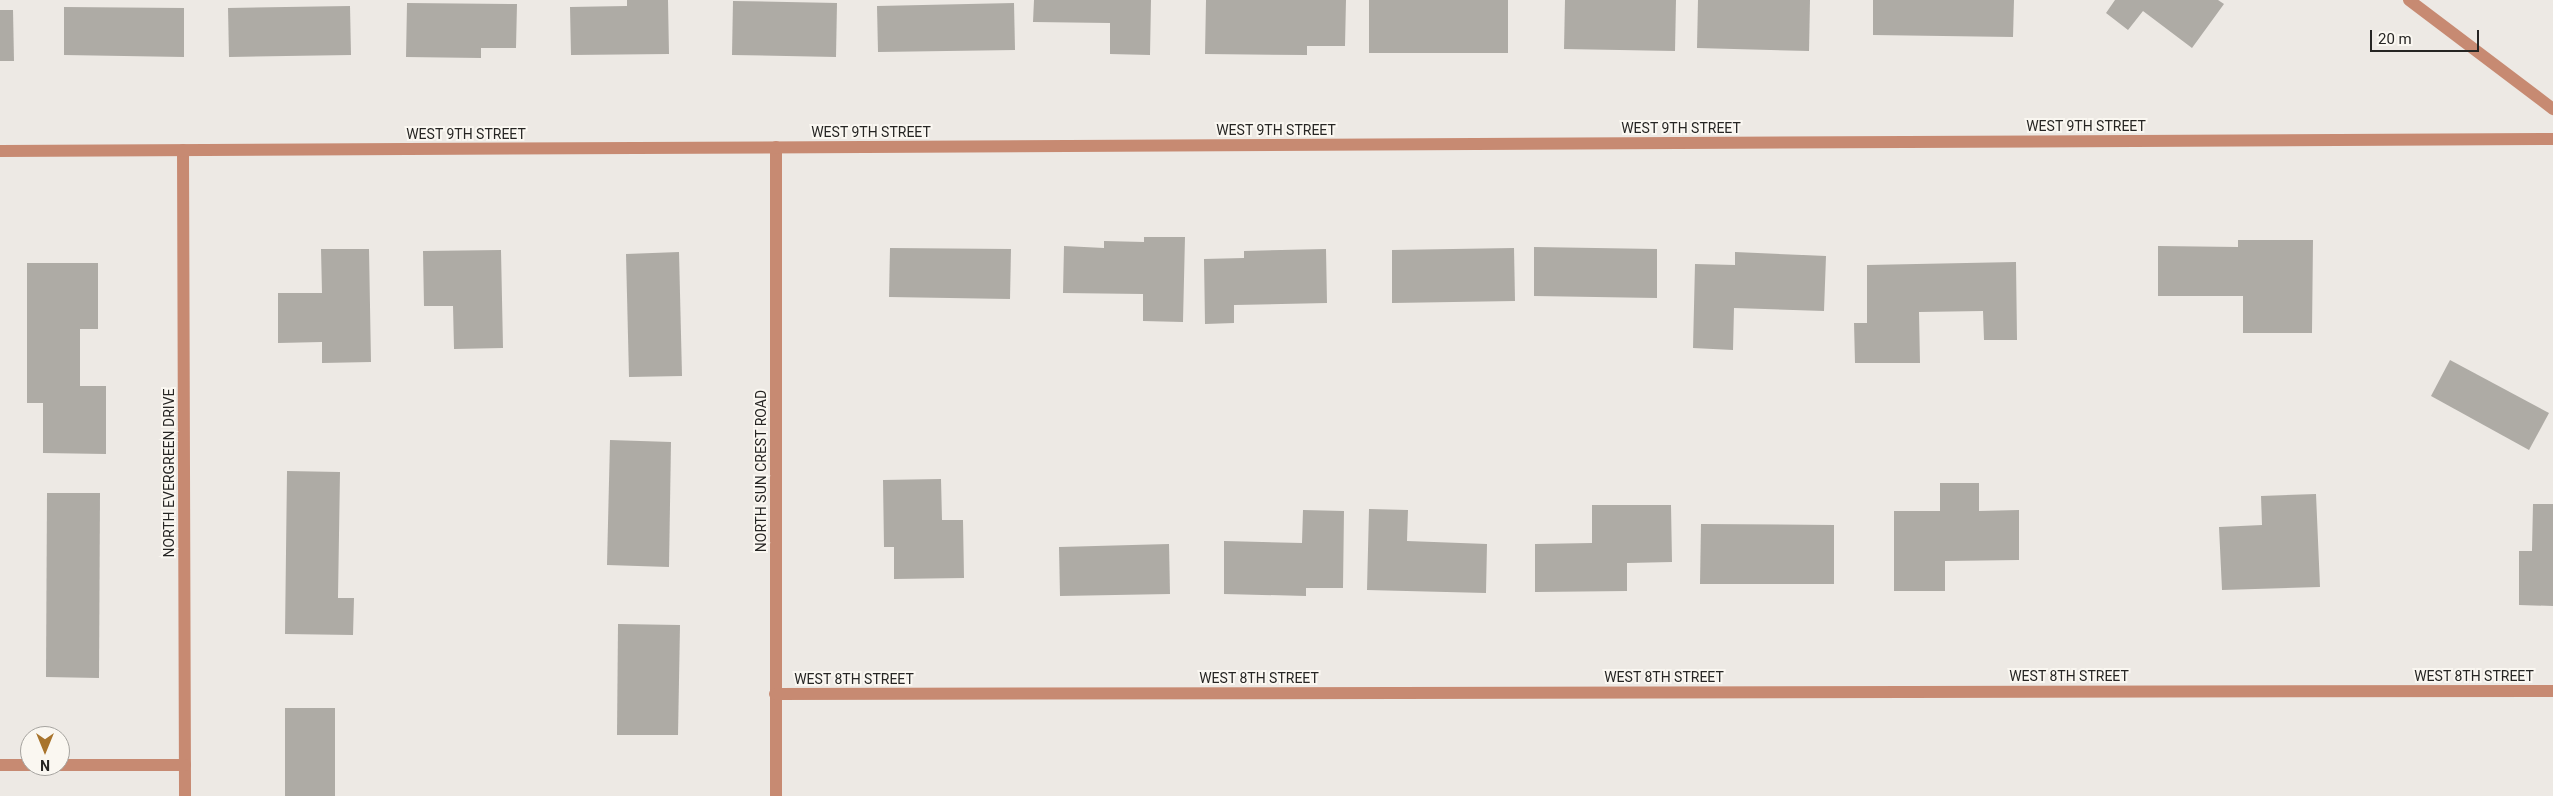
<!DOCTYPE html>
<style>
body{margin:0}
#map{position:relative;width:2553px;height:796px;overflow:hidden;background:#ede9e4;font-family:Roboto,sans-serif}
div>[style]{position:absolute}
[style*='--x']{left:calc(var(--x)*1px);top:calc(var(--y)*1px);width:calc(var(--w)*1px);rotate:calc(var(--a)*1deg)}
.building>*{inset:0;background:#aeaba5}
.minor>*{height:12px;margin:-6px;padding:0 6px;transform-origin:6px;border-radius:6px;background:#c78a72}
.tertiary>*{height:12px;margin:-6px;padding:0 6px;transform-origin:6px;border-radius:6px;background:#c78a72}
span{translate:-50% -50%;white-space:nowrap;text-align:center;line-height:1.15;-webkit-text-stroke:4px #faf7f1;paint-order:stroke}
.street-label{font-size:14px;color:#262523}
.north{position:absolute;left:20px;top:726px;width:50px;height:50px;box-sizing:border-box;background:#faf7f1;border:1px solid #a5a39f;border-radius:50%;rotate:180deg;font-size:14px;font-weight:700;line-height:20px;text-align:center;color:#262523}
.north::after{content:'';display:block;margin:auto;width:18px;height:22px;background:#a8742d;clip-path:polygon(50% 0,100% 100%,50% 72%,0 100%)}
.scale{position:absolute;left:2370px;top:30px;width:109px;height:22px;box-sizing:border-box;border:2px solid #262523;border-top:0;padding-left:6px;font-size:15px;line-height:18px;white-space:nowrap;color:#262523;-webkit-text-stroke:4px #faf7f1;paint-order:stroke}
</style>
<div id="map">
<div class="building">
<i style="clip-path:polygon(627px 0,668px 0,669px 54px,571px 55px,570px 7px,627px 6px)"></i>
<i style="clip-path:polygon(1034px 0,1151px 0,1150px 55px,1110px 54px,1110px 23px,1033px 22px)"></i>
<i style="clip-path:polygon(1206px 0,1346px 0,1345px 46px,1307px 46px,1307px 55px,1205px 54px)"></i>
<i style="clip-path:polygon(1369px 0,1508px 0,1508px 53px,1369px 53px)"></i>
<i style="clip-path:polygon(1565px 0,1676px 0,1675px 51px,1564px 49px)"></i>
<i style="clip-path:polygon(1698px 0,1810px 0,1809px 51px,1697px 48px)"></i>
<i style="clip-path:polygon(1873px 0,2014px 0,2013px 37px,1873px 35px)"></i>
<i style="clip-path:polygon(2115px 0,2218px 0,2224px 4px,2192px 48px,2143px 11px,2128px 30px,2106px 13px)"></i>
<i style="clip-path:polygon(733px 1px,837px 3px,836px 57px,732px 55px)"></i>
<i style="clip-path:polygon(407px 3px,517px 4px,516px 48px,481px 48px,481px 58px,406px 57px)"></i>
<i style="clip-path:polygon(1014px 3px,1015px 50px,878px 52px,877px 6px)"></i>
<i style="clip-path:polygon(350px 6px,351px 55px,229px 57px,228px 8px)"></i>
<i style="clip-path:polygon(64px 7px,184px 8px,184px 57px,64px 55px)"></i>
<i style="clip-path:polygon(0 10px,13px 10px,14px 61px,0 61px)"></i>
<i style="clip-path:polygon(1144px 237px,1185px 237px,1183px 322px,1143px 321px,1143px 294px,1063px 293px,1064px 246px,1104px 248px,1104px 241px,1144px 242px)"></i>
<i style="clip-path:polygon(2238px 240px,2313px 240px,2312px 333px,2243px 333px,2243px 296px,2158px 296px,2158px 246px,2238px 247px)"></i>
<i style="clip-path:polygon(1534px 247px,1657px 249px,1657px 298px,1534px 296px)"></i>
<i style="clip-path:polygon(890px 248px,1011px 249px,1010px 299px,889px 297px)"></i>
<i style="clip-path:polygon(1514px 248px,1515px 301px,1392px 303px,1392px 250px)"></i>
<i style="clip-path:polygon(321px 249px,369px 249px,371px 362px,322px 363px,322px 342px,278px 343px,278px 293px,322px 293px)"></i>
<i style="clip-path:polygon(1326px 249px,1327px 303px,1234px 305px,1234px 323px,1205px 324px,1204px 259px,1244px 258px,1244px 251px)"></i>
<i style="clip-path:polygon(501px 250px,503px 348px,454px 349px,453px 306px,424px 306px,423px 251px)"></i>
<i style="clip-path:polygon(679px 252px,682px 376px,629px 377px,626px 254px)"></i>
<i style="clip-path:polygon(1735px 252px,1826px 256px,1824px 311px,1734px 308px,1733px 350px,1693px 348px,1695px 264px,1735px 265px)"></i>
<i style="clip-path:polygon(2016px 262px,2017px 340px,1984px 340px,1983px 311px,1919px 312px,1920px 363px,1855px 363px,1854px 323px,1867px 323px,1867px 265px)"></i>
<i style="clip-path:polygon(27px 263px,98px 263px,98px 329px,80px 329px,80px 386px,106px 386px,106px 454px,43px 453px,43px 403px,27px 403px)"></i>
<i style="clip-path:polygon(2450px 360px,2549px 413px,2529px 450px,2431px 396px)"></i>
<i style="clip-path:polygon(610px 440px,671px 442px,669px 567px,607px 565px)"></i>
<i style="clip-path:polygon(287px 471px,340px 472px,338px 598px,354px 598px,353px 635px,285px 634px)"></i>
<i style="clip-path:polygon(941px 479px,942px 520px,963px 520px,964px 578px,894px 579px,894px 547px,884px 547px,883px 480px)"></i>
<i style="clip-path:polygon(1940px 483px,1979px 483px,1979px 511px,2019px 510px,2019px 560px,1945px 561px,1945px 591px,1894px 591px,1894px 511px,1940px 511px)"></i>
<i style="clip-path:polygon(47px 493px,100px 493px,99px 678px,46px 677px)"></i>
<i style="clip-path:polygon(2316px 494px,2320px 587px,2222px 590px,2219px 527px,2262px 525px,2261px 496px)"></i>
<i style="clip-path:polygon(2533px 504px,2553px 504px,2553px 606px,2519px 605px,2519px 551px,2532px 551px)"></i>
<i style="clip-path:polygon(1592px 505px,1671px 505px,1672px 562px,1627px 563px,1627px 591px,1535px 592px,1535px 544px,1592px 543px)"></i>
<i style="clip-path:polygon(1369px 509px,1408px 510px,1407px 541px,1487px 544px,1486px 593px,1367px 590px)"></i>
<i style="clip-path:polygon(1303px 510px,1344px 511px,1343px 588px,1306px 588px,1306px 596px,1224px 594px,1224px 541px,1302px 543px)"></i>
<i style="clip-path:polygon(1701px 524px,1834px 525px,1834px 584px,1700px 584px)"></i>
<i style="clip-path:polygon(1169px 544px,1170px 594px,1060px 596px,1059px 547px)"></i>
<i style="clip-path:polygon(618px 624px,680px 625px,678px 735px,617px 735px)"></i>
<i style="clip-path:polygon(285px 708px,335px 708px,335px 796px,285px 796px)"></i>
</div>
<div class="minor">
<i style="--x:776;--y:147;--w:649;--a:90"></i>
<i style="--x:183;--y:150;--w:646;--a:89.82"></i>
<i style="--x:0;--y:151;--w:2553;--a:-0.27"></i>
<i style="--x:775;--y:694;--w:1778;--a:-0.1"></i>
<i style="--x:0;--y:765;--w:30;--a:0"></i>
<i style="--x:60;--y:765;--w:125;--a:0"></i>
</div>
<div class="tertiary">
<i style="--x:2409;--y:0;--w:181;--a:37.1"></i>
</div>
<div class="street-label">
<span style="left:2086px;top:126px">WEST 9TH STREET</span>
<span style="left:1681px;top:128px">WEST 9TH STREET</span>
<span style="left:1276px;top:130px">WEST 9TH STREET</span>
<span style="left:871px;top:132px">WEST 9TH STREET</span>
<span style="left:466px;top:134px">WEST 9TH STREET</span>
<span style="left:761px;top:471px;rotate:-90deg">NORTH SUN CREST ROAD</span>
<span style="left:169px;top:473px;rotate:-90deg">NORTH EVERGREEN DRIVE</span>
<span style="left:2069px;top:676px">WEST 8TH STREET</span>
<span style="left:2474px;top:676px">WEST 8TH STREET</span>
<span style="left:1664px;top:677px">WEST 8TH STREET</span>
<span style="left:1259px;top:678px">WEST 8TH STREET</span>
<span style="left:854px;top:679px">WEST 8TH STREET</span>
</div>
<div class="north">N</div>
<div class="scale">20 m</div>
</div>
